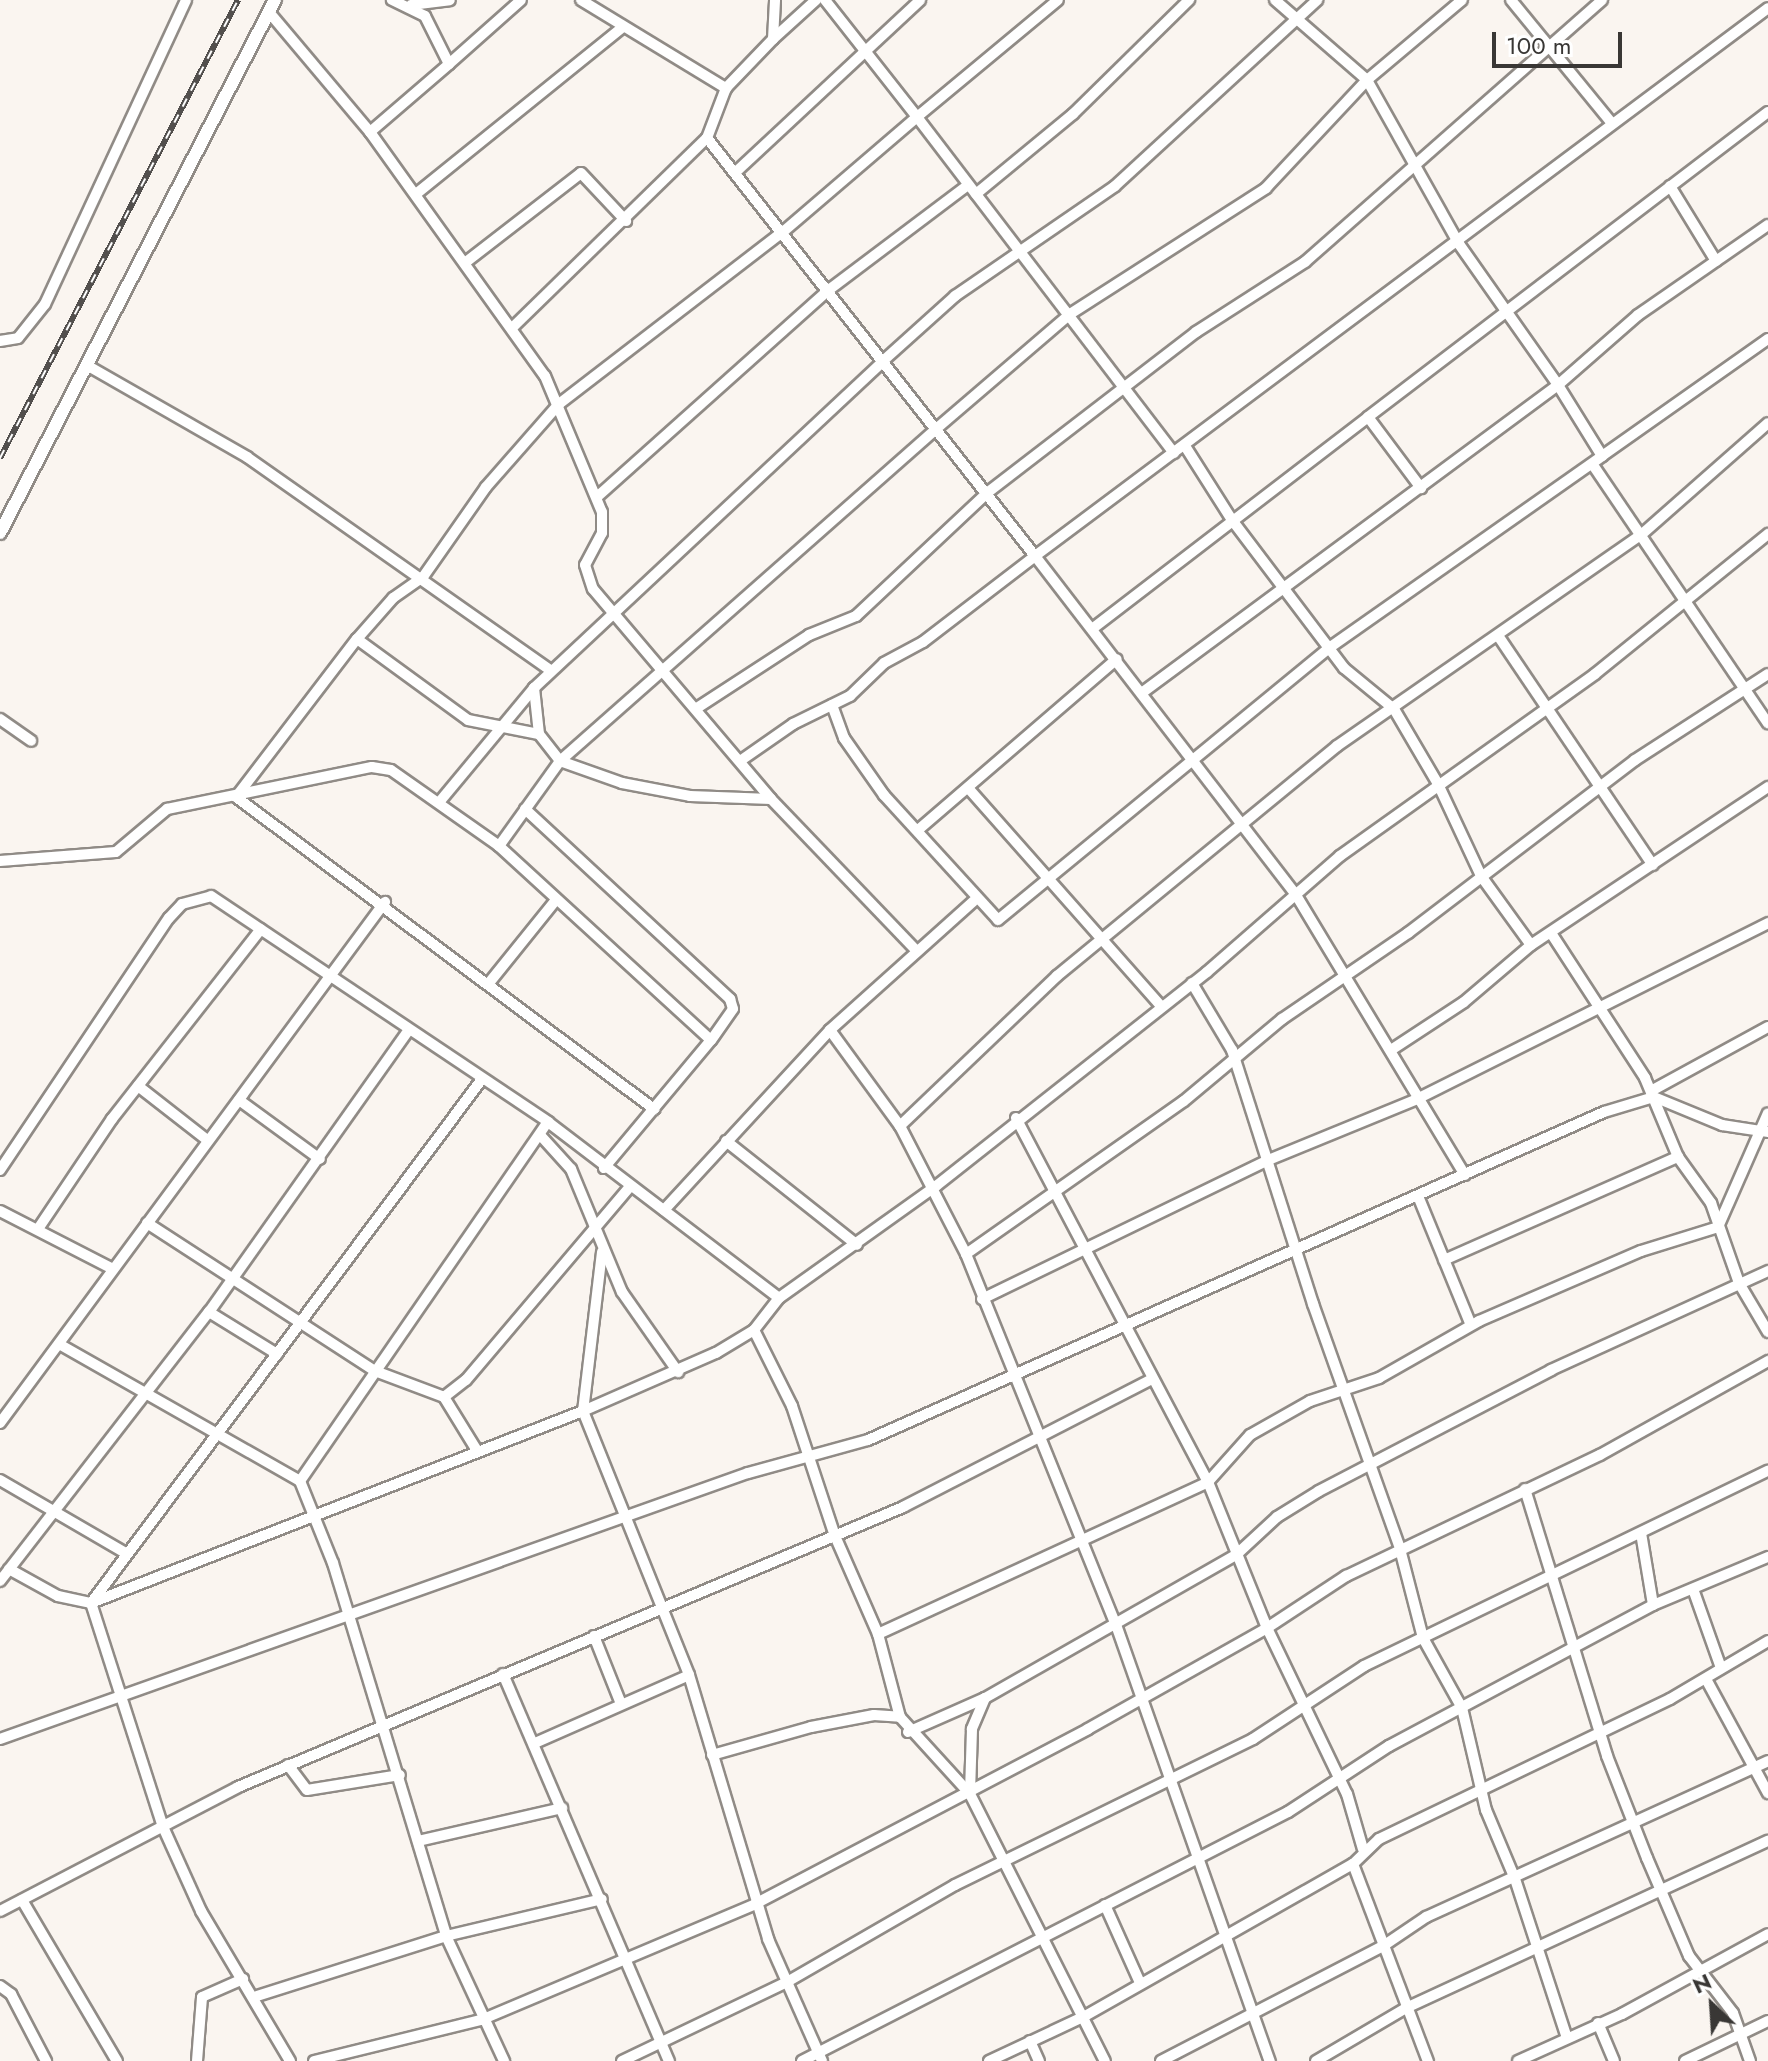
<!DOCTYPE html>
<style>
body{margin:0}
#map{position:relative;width:1768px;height:2061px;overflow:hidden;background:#faf5f0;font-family:Jost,sans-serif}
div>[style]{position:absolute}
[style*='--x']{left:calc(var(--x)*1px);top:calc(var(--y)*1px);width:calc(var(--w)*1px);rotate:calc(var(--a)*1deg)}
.roads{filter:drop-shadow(2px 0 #908b86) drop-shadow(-2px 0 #908b86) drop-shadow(0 2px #908b86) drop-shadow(0 -2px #908b86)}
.minor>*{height:10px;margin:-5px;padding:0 5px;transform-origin:5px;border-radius:5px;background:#fff}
.tertiary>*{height:12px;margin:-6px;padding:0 6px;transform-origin:6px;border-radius:6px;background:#fff}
.rail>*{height:6px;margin-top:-3px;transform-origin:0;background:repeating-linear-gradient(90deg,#fff 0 9px,#524f4d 0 18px);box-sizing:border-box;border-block:2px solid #524f4d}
span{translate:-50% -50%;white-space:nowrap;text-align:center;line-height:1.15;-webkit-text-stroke:6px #fff;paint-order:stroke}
.north{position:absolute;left:1672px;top:1965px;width:80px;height:80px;-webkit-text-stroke:6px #fff;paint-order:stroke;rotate:335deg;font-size:22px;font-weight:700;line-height:32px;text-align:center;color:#393735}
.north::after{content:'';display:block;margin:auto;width:28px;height:36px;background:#393735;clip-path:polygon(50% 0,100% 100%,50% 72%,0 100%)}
.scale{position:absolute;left:1492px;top:32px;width:130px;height:36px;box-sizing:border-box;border:4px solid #393735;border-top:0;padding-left:10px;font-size:24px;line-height:28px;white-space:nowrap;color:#393735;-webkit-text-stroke:6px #fff;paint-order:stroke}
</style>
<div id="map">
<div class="roads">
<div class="minor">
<i style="--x:581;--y:0;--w:170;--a:31.3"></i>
<i style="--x:825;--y:0;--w:149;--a:51.8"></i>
<i style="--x:917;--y:117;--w:183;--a:-39.7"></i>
<i style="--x:1275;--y:0;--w:122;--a:41"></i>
<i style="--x:1367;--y:80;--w:188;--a:60.7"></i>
<i style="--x:1459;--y:244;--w:172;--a:54.9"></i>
<i style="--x:1558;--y:385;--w:106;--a:-41.2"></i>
<i style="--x:1638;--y:315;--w:158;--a:-34.7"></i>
<i style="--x:1511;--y:0;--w:158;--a:50.7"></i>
<i style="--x:411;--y:5;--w:39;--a:-7"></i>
<i style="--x:269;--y:12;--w:157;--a:49.9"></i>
<i style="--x:370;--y:132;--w:300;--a:54.4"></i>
<i style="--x:545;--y:376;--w:147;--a:67.3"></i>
<i style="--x:602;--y:512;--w:21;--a:90"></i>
<i style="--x:602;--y:533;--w:36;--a:118"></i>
<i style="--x:585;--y:565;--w:25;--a:72"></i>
<i style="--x:593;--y:589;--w:275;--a:49.7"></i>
<i style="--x:771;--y:799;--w:211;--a:46.2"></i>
<i style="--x:773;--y:39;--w:58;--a:-42.2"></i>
<i style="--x:449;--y:64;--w:96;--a:-41.6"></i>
<i style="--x:370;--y:132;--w:104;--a:-40.7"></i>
<i style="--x:449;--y:64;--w:54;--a:-116.6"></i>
<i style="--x:425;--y:16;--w:37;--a:-154"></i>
<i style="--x:707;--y:138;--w:531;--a:51.88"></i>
<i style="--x:1035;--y:556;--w:915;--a:-36.78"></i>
<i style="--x:738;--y:170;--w:249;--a:-43"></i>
<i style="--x:1670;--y:186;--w:88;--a:58.5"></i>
<i style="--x:416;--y:194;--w:266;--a:-38.9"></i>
<i style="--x:976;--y:194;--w:126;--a:-39.5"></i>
<i style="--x:1073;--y:114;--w:163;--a:-44.5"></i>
<i style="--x:466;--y:262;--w:145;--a:-37.7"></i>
<i style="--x:581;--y:173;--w:66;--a:46.8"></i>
<i style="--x:513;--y:327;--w:271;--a:-44.3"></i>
<i style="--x:707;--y:138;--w:53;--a:-69.2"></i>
<i style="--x:726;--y:88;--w:68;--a:-46.2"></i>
<i style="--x:773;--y:39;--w:39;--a:-87"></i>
<i style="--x:0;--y:341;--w:18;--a:-9"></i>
<i style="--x:18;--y:338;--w:43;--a:-51.5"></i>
<i style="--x:45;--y:304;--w:335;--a:-65.1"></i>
<i style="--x:90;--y:367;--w:181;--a:29.8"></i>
<i style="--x:247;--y:457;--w:372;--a:35.1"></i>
<i style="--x:1368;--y:417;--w:503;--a:-37.33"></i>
<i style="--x:1185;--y:446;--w:88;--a:57.6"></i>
<i style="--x:1232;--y:520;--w:186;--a:52.9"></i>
<i style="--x:1344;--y:668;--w:65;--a:39.4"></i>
<i style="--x:1394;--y:709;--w:87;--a:59.6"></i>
<i style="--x:1438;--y:784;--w:102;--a:64.9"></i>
<i style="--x:1481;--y:876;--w:85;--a:54.1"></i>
<i style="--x:1602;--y:456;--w:203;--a:-35.2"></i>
<i style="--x:1593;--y:465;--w:312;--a:55.9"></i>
<i style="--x:597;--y:497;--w:312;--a:-41.8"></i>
<i style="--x:830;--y:289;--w:173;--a:-37"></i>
<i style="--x:1092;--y:629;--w:348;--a:-37.5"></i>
<i style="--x:1368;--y:417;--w:89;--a:53.3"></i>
<i style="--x:1499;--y:637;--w:275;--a:56"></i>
<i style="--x:357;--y:639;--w:137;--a:36.1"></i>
<i style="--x:468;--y:720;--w:72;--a:11.2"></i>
<i style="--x:534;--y:688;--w:46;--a:83.8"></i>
<i style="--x:539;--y:734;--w:34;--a:52"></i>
<i style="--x:560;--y:761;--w:66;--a:19.5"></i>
<i style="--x:622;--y:783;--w:69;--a:10.8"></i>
<i style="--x:690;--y:796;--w:81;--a:2.1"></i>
<i style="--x:832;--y:705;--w:35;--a:70"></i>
<i style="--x:844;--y:738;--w:70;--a:54.9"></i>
<i style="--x:884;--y:795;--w:169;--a:47.6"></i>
<i style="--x:998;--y:920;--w:428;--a:-39.4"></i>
<i style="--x:1329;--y:648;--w:334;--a:-35.1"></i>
<i style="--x:1602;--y:456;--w:84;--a:-121.8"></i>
<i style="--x:1558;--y:385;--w:516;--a:143.51"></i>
<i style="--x:697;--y:708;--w:134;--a:-33.1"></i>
<i style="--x:809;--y:635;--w:51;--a:-22"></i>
<i style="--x:856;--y:616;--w:180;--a:-43.2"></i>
<i style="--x:987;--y:493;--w:264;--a:-37.6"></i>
<i style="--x:1196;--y:332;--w:130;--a:-32.7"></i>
<i style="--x:1305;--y:262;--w:396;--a:-41.4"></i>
<i style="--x:0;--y:719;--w:38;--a:35"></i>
<i style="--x:740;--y:761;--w:65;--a:-34.9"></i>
<i style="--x:793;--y:724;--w:64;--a:-26.2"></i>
<i style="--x:850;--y:696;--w:47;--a:-44.1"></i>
<i style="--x:884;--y:663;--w:44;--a:-28.3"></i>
<i style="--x:923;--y:642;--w:141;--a:-37.5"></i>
<i style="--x:1035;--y:556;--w:428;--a:52.4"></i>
<i style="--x:1296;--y:895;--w:327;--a:58.9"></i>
<i style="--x:969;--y:789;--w:291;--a:48.5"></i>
<i style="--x:236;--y:797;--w:199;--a:-52.6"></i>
<i style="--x:357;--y:639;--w:55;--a:-48.7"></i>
<i style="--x:393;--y:598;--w:37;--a:-35"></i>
<i style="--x:423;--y:577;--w:110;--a:-55"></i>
<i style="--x:486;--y:487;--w:111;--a:-48.7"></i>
<i style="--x:559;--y:404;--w:284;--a:-37.6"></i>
<i style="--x:784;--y:231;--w:175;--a:-40.6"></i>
<i style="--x:917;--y:117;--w:423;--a:52.6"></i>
<i style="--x:236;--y:797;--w:522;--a:36.74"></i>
<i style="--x:441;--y:800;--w:146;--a:-50.3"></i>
<i style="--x:534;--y:688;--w:480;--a:-43.1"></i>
<i style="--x:884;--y:360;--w:96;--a:-42"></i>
<i style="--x:955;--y:296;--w:194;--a:-34.5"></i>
<i style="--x:1115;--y:186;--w:275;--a:-42.6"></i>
<i style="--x:525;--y:809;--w:280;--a:42.8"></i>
<i style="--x:730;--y:999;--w:10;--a:73"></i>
<i style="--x:733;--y:1009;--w:38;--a:125"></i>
<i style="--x:918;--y:830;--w:262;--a:-40.7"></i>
<i style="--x:499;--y:846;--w:105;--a:-54.3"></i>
<i style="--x:560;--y:761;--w:502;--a:-41.44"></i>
<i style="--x:936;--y:429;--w:177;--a:-40.6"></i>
<i style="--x:1070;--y:314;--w:233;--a:-32.7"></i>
<i style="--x:1266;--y:188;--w:148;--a:-46.9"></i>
<i style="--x:1367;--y:80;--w:124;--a:-40.1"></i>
<i style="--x:0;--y:861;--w:116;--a:-4.4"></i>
<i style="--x:116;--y:852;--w:67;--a:-40.1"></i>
<i style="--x:167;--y:809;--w:209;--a:-11.6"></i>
<i style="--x:372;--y:767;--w:19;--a:9"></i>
<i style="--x:391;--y:770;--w:132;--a:35.1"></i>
<i style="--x:499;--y:846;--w:287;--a:42.5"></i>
<i style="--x:711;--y:1040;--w:167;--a:129.9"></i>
<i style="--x:1551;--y:933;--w:173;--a:57"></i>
<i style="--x:1645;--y:1078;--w:86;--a:67.3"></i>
<i style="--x:1678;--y:1157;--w:57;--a:54.3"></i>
<i style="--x:1711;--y:1203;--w:85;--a:70.7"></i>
<i style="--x:1739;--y:1283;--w:57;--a:59.4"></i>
<i style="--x:489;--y:983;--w:107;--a:-51.1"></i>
<i style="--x:1192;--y:983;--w:78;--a:59.2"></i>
<i style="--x:1232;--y:1050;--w:267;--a:72.3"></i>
<i style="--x:1313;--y:1304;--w:260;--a:70.4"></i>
<i style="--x:1400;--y:1549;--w:92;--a:75.5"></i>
<i style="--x:1423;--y:1638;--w:80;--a:60.9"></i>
<i style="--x:1462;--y:1708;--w:105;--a:76.8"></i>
<i style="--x:1486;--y:1810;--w:75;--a:67.2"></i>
<i style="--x:1515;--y:1879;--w:167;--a:71.9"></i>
<i style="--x:830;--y:1030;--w:119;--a:53.9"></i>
<i style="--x:900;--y:1126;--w:144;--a:62.7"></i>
<i style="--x:966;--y:1254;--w:397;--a:68"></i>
<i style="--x:1115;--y:1622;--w:466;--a:70.6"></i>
<i style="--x:1391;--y:1050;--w:87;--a:-33.3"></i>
<i style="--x:1464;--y:1002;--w:88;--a:-40.4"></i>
<i style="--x:1531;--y:945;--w:285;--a:-33.7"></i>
<i style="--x:138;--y:1086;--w:88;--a:38"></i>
<i style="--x:1651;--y:1091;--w:133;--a:-28.7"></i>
<i style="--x:239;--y:1100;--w:100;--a:36.1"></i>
<i style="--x:1016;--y:1118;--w:412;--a:62.2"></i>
<i style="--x:1208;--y:1482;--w:157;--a:68"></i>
<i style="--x:1267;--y:1628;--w:184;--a:64.3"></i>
<i style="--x:1347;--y:1794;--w:57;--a:73.8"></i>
<i style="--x:900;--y:1126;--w:217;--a:-43.7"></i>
<i style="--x:1057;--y:976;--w:362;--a:-39.4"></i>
<i style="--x:1337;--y:746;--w:370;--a:-34.8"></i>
<i style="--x:1641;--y:535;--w:169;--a:-41.4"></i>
<i style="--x:541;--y:1136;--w:45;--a:47.7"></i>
<i style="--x:571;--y:1169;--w:133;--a:67.5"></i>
<i style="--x:622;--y:1292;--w:98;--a:55"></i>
<i style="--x:726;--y:1141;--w:167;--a:38.4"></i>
<i style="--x:0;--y:1170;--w:303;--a:-56.2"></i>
<i style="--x:169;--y:918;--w:19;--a:-47"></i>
<i style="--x:182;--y:904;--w:30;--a:-15"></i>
<i style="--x:211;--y:896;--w:406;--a:33.8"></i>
<i style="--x:548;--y:1122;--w:290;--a:37.3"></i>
<i style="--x:1418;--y:1196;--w:139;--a:67.7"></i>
<i style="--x:664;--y:1210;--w:245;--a:-47.3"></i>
<i style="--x:830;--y:1030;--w:193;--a:-41.9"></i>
<i style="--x:0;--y:1211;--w:127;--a:27.2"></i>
<i style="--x:147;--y:1223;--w:272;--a:33"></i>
<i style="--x:375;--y:1371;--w:74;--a:20.6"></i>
<i style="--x:444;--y:1397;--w:28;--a:-38"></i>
<i style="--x:466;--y:1380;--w:252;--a:-49.7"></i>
<i style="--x:38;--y:1229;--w:133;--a:-56.1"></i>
<i style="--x:112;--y:1119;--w:241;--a:-51.9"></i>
<i style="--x:602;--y:1252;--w:160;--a:96.8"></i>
<i style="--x:583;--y:1411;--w:284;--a:68.1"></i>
<i style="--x:689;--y:1675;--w:276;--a:73.3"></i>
<i style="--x:768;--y:1939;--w:133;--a:66.1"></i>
<i style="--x:966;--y:1254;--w:266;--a:-35.1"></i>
<i style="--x:1184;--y:1101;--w:128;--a:-39.9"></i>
<i style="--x:1282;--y:1019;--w:153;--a:-34.3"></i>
<i style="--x:1408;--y:933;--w:285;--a:-37.3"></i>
<i style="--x:1635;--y:760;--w:158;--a:-32.9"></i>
<i style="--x:1444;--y:1260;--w:256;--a:-23.8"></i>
<i style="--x:982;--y:1299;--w:316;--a:-25.9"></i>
<i style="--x:1266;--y:1161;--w:163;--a:-22.3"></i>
<i style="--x:1417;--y:1099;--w:393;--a:-26.6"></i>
<i style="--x:209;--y:1312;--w:80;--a:31.7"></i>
<i style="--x:754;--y:1330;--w:85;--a:63.4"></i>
<i style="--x:792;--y:1406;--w:137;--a:71.7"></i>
<i style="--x:835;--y:1536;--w:107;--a:66.3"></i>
<i style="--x:878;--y:1634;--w:86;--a:75.2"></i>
<i style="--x:59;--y:1344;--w:277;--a:29.6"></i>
<i style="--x:300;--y:1481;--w:88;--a:68.1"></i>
<i style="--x:333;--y:1563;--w:390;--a:73.1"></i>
<i style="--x:446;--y:1936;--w:138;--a:65.1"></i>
<i style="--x:444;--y:1397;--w:61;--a:58.4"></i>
<i style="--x:0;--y:1423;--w:648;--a:-53.54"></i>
<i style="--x:0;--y:1480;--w:147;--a:30.2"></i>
<i style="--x:300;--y:1481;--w:436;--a:-55.4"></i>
<i style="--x:1525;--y:1489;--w:279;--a:72.9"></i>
<i style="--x:1607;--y:1756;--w:110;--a:68.6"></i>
<i style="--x:1647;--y:1858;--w:107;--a:66.8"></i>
<i style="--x:1689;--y:1956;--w:72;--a:52.3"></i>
<i style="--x:1733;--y:2013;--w:51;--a:70.5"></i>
<i style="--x:1641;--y:1533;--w:73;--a:80.5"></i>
<i style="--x:9;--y:1569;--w:56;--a:28.9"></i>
<i style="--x:58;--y:1596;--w:34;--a:12"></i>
<i style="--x:91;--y:1603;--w:528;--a:-21.32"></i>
<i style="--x:583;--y:1411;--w:145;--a:-23.6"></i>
<i style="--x:716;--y:1353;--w:44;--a:-31.2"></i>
<i style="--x:754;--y:1330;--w:41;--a:-52"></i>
<i style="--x:779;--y:1298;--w:193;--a:-35.5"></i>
<i style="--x:936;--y:1186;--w:345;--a:-38.3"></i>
<i style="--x:1207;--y:972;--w:176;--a:-41.1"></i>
<i style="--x:1340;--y:856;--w:313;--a:-35.5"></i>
<i style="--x:1595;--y:674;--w:223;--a:-39"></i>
<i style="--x:0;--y:1581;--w:341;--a:-52.2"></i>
<i style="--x:209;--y:1312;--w:346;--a:-54.7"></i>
<i style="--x:1693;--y:1589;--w:84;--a:70.5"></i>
<i style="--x:878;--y:1634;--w:363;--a:-24.7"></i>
<i style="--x:1208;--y:1482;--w:63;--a:-48.2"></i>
<i style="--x:1250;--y:1435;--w:69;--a:-29.5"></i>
<i style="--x:1310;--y:1401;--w:73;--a:-18.4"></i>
<i style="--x:1379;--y:1378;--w:115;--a:-29.7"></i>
<i style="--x:1479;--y:1321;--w:176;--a:-23.4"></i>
<i style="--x:1641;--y:1251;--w:81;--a:-17.3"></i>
<i style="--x:1718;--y:1227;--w:124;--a:-66.3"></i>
<i style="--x:594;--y:1636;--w:73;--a:68.3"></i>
<i style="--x:503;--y:1674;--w:421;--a:66.8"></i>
<i style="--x:1706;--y:1679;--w:130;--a:61.5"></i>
<i style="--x:985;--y:1698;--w:34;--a:113"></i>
<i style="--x:972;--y:1729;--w:65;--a:91.8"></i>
<i style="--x:970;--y:1794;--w:299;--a:63.2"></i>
<i style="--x:908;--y:1732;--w:84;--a:-23.8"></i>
<i style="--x:985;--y:1698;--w:290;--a:-29.7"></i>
<i style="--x:1237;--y:1554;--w:54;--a:-42.8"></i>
<i style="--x:1277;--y:1517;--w:49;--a:-31.8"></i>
<i style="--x:1319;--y:1491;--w:262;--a:-27.5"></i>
<i style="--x:1551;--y:1370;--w:239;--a:-24.5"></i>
<i style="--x:0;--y:1739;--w:794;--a:-19.58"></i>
<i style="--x:748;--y:1473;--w:124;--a:-15.4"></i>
<i style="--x:868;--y:1440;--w:806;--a:-24.02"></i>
<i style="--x:1604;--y:1112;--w:52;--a:-16.7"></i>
<i style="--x:1654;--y:1097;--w:74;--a:22.4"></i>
<i style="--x:1722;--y:1125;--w:47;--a:8.7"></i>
<i style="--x:535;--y:1743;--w:168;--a:-23.8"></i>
<i style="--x:712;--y:1755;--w:103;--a:-15.8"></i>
<i style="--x:811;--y:1727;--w:64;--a:-10.8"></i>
<i style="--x:874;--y:1715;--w:26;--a:4"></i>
<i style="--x:900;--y:1717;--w:104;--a:47.7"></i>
<i style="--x:288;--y:1765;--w:31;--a:53"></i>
<i style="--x:307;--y:1790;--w:94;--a:-9.2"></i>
<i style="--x:418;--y:1841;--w:148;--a:-12.9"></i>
<i style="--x:1353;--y:1864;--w:211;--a:69.2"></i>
<i style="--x:22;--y:1900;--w:187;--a:59.5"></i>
<i style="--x:1105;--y:1905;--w:85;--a:65.8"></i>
<i style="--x:0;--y:1911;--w:268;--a:-27.5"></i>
<i style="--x:238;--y:1787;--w:722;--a:-22.83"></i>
<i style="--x:903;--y:1507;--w:278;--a:-27.2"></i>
<i style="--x:0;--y:1986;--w:14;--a:36"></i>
<i style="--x:11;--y:1994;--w:76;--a:62.4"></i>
<i style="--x:257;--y:1996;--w:198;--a:-17.6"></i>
<i style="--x:446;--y:1936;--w:160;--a:-13.3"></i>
<i style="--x:1598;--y:2023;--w:41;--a:67.2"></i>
<i style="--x:1030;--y:2041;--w:22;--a:66"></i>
<i style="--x:197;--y:2061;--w:64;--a:-85.5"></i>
<i style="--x:202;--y:1997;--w:45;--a:-23.7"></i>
<i style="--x:290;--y:2061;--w:174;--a:-120.7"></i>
<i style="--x:201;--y:1911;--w:92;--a:-114.3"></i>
<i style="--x:163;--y:1827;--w:235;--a:-107.8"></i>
<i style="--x:91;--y:1603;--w:654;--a:-53.27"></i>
<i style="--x:314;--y:2061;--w:172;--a:-13.8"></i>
<i style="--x:481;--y:2020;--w:298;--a:-22.9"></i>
<i style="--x:755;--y:1904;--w:376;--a:-27.7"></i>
<i style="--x:1088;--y:1729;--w:206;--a:-29.4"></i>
<i style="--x:1267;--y:1628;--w:95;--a:-33.4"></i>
<i style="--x:1346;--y:1576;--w:281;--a:-25.5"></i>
<i style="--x:1600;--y:1455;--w:193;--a:-29.2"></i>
<i style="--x:622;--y:2061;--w:183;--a:-25.6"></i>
<i style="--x:787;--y:1982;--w:194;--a:-30"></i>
<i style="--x:955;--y:1885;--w:332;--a:-26.1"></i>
<i style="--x:1253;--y:1739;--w:133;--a:-33.3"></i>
<i style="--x:1364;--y:1666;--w:449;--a:-25.8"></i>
<i style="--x:802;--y:2061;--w:546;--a:-27.13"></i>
<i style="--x:1288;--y:1812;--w:121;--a:-33.2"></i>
<i style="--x:1389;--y:1746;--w:299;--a:-28.1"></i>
<i style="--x:1653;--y:1605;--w:125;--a:-22.7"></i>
<i style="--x:989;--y:2061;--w:106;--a:-25.1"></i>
<i style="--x:1085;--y:2016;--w:308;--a:-29.6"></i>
<i style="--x:1353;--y:1864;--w:36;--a:-44"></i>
<i style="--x:1379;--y:1839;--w:323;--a:-25.7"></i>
<i style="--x:1670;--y:1699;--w:114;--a:-30.6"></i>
<i style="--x:1161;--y:2061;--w:250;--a:-27.4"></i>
<i style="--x:1383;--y:1946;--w:52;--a:-34"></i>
<i style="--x:1426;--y:1917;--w:376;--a:-24.5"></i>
<i style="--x:1316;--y:2061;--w:104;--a:-30.5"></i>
<i style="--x:1406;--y:2008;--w:399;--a:-24.8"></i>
<i style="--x:1518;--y:2061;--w:114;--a:-24.3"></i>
<i style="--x:1622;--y:2014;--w:166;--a:-28.7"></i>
<i style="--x:1685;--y:2061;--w:92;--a:-25.7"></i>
</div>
<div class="tertiary">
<i style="--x:0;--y:533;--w:600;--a:-62.71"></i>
</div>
</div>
<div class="rail">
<i style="--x:0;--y:458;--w:516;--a:-62.54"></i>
</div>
<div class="north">N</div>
<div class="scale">100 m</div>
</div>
